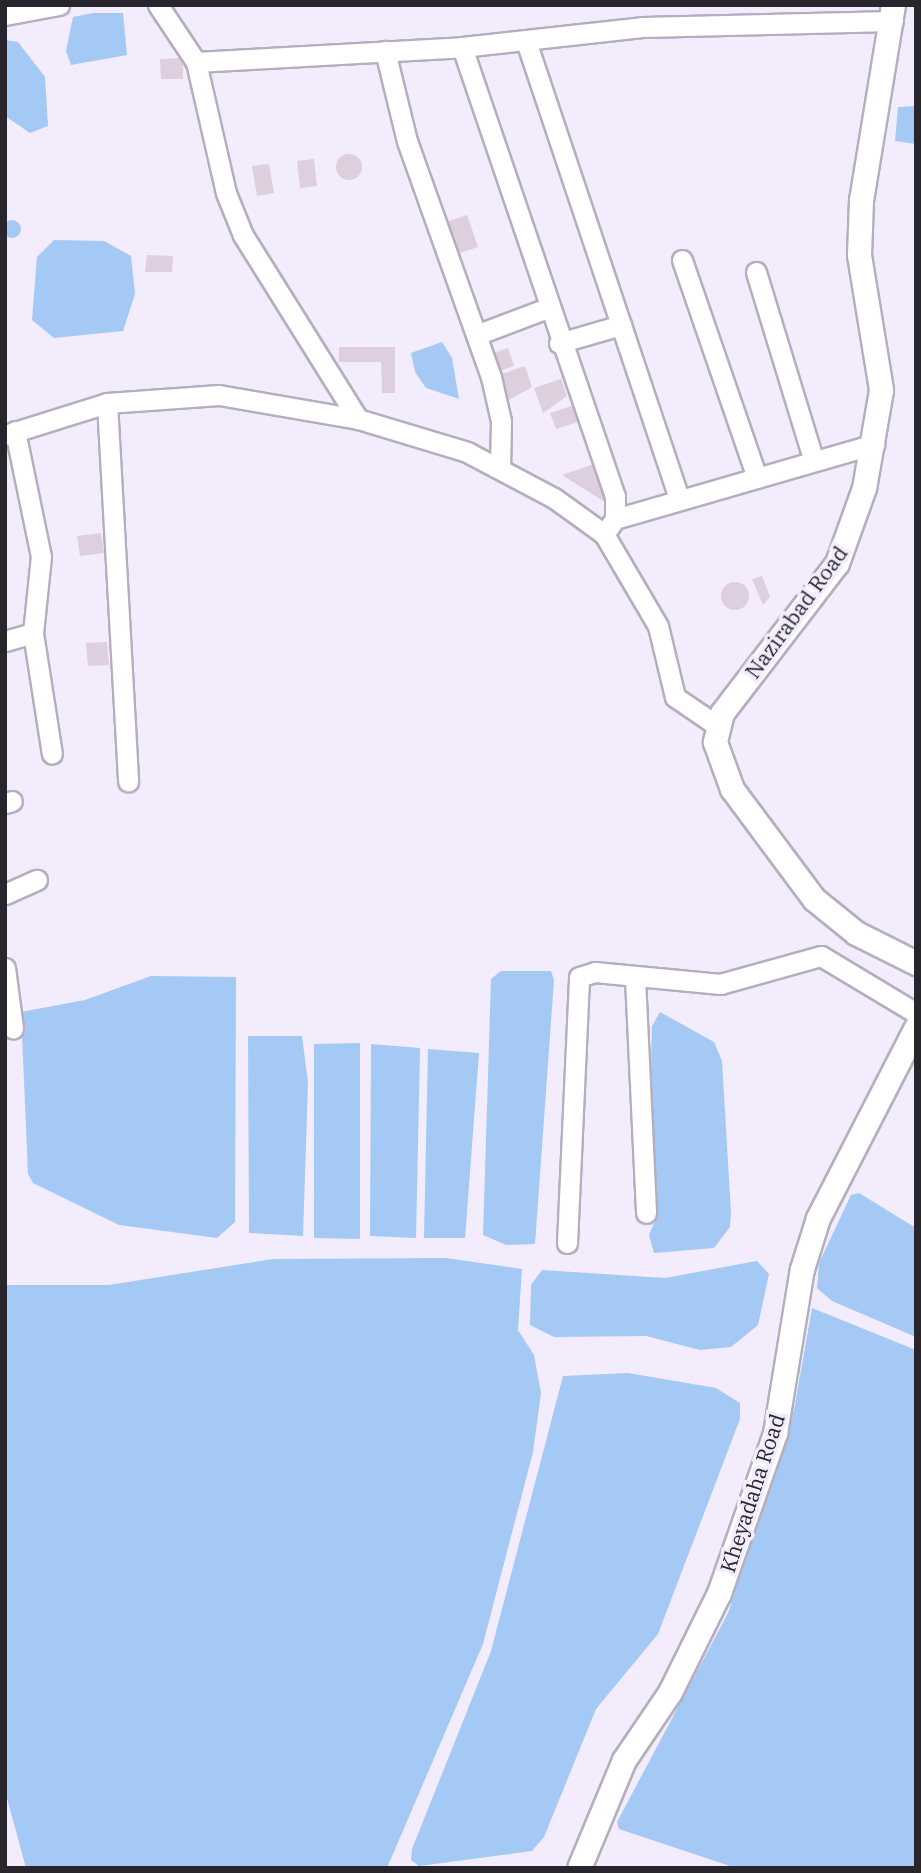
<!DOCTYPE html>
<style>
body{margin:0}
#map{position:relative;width:921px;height:1873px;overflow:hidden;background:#f2ecfd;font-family:"IBM Plex Serif",serif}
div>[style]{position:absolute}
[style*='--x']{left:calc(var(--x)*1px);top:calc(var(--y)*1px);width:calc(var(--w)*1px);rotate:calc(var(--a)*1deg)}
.water>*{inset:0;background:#a4c9f5}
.round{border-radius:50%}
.building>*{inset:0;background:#ddcfdd}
.roads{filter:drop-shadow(2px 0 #b4aebf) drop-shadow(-2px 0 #b4aebf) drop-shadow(0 2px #b4aebf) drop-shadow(0 -2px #b4aebf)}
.minor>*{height:19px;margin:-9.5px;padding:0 9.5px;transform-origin:9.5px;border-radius:9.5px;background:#fff}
.major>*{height:23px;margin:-11.5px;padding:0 11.5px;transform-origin:11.5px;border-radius:11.5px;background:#fff}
span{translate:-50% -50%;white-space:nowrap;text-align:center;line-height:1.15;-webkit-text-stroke:7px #f2ecfd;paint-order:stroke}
.street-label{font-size:21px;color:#28252c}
.frame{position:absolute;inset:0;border:7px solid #28252c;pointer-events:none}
</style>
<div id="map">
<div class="water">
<i style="clip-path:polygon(93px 13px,123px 13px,127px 55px,71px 65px,66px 51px,73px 17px)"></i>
<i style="clip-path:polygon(5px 40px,18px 42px,45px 77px,48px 126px,30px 133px,5px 116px)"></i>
<i style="clip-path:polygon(916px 106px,916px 144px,895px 141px,898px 107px)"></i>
<i class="round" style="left:3px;top:220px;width:18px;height:18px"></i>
<i style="clip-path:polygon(54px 240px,104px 241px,131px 256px,135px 294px,123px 331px,54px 338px,32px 320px,37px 257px)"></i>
<i style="clip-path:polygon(442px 342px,452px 358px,459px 399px,426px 388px,415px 372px,411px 353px)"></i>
<i style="clip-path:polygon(501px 971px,551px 971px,554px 980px,535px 1244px,506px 1245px,483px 1235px,491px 979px)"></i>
<i style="clip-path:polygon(151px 976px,236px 977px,235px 1222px,217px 1238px,119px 1225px,33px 1183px,28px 1174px,21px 1012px,85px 1000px)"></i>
<i style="clip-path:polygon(660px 1012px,714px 1042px,722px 1061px,731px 1213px,730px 1227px,714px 1248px,654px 1253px,649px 1235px,658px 1214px,649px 1138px,652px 1026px)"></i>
<i style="clip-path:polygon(248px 1036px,302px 1036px,308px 1083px,303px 1236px,249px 1233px)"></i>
<i style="clip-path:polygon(360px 1043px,360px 1239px,314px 1238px,314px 1044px)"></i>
<i style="clip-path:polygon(371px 1044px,420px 1048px,416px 1238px,370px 1236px)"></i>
<i style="clip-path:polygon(428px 1049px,479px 1053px,465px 1238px,424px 1238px)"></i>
<i style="clip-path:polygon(859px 1193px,916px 1228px,916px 1337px,832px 1301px,817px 1288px,819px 1263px,851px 1195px)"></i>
<i style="clip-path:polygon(446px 1258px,522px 1269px,518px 1330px,534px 1355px,541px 1393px,533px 1452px,483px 1644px,387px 1868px,26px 1868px,5px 1791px,5px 1285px,109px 1285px,273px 1259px)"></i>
<i style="clip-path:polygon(757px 1261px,769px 1274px,758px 1325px,731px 1347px,700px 1350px,646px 1336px,554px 1337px,530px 1325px,531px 1285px,542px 1270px,665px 1278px)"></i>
<i style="clip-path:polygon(812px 1308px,916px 1350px,916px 1868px,736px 1868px,619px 1829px,617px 1822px,728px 1613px,794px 1410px)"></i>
<i style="clip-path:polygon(628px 1373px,716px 1388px,740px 1403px,740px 1419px,658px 1634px,596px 1709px,544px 1837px,532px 1851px,419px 1866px,411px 1860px,412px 1849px,491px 1651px,563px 1376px)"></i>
</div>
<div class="building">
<i style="clip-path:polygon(183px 58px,183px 79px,161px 79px,160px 59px)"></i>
<i class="round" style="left:336px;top:154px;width:26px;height:26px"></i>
<i style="clip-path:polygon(314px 159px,317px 186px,300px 188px,297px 161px)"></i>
<i style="clip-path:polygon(269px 164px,274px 193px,257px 196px,252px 166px)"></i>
<i style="clip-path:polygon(467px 215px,478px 247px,454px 255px,443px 223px)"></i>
<i style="clip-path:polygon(147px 255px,173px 256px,172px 272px,145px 272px)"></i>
<i style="clip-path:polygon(339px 347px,395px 347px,395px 393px,382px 393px,381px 362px,339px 362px)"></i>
<i style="clip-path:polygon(508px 348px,514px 366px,493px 373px,487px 355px)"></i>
<i style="clip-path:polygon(525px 366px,532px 387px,505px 402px,496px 376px)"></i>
<i style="clip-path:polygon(561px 379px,567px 396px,543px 413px,534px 388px)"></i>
<i style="clip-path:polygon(572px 406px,578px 422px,556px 429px,550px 413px)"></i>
<i style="clip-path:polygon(594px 464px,608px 504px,562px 475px)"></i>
<i style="clip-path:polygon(101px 533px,104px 553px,80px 556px,77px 536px)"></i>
<i style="clip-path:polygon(762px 576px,770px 597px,763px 605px,752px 579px)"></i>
<i class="round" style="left:721px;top:582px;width:28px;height:28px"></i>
<i style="clip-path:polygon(107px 642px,109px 665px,88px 666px,86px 643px)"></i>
</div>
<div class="roads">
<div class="minor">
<i style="--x:158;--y:5;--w:69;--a:56.3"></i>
<i style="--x:196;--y:62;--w:134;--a:77.1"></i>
<i style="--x:226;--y:193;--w:45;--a:68"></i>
<i style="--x:243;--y:235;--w:217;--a:58"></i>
<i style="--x:5;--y:15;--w:55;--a:-10.5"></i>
<i style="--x:526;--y:41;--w:483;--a:71.5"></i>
<i style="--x:462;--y:47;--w:474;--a:71.2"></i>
<i style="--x:615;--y:496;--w:23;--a:90"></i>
<i style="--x:615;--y:519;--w:19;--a:126"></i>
<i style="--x:385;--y:51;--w:93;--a:76.3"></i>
<i style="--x:407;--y:141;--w:251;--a:70.4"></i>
<i style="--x:491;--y:377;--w:45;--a:77.2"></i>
<i style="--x:501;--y:421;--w:47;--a:91.2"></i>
<i style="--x:196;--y:62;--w:266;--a:-3.2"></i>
<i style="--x:462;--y:47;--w:181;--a:-6.3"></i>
<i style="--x:642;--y:27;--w:251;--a:-1.4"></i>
<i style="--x:682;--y:260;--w:227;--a:71"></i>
<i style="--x:756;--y:272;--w:195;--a:73"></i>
<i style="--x:476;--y:335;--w:76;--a:-20.8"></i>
<i style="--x:559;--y:343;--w:65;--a:-16.2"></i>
<i style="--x:107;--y:403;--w:379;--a:86.8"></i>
<i style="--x:15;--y:431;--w:128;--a:78.3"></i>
<i style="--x:41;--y:556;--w:77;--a:95.9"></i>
<i style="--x:33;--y:633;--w:122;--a:81.1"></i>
<i style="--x:5;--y:435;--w:107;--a:-17.4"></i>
<i style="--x:107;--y:403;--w:112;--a:-4.1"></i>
<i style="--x:219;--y:395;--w:141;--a:9.8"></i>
<i style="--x:358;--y:419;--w:114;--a:16.8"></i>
<i style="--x:467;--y:452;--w:98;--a:27.9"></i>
<i style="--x:554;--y:498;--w:62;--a:35.8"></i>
<i style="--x:604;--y:534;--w:107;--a:59.6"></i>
<i style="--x:658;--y:626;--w:73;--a:76.5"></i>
<i style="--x:675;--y:697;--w:50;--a:34.3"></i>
<i style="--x:615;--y:519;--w:270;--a:-16.1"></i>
<i style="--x:5;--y:641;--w:29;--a:-16"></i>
<i style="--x:5;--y:803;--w:7;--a:-16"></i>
<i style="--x:5;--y:894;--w:35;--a:-24"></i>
<i style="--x:5;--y:968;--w:61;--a:82.4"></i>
<i style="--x:635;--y:978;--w:235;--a:87.3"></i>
<i style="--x:567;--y:1243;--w:266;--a:-87.4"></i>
<i style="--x:579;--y:977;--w:17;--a:-17"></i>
<i style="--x:595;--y:972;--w:126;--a:5.5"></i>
<i style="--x:720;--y:984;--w:105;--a:-15.5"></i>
<i style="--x:821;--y:956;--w:111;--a:31"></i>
</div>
<div class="major">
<i style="--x:893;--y:5;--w:198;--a:99.3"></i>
<i style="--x:861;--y:200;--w:55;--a:92.1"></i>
<i style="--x:859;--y:255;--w:137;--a:80.7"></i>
<i style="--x:881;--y:390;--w:99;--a:99.8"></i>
<i style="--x:864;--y:488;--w:80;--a:109.8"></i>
<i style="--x:837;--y:563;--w:189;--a:127.5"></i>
<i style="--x:722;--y:713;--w:30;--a:104"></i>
<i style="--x:715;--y:742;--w:50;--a:70.1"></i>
<i style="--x:732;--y:789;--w:137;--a:53.3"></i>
<i style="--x:814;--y:899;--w:54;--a:39"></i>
<i style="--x:856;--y:933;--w:67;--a:26.6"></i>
<i style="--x:579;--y:1868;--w:117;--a:-67.4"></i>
<i style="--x:624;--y:1760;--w:82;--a:-55.9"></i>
<i style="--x:670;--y:1692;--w:110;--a:-63.7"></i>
<i style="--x:719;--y:1593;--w:170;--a:-70.7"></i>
<i style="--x:775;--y:1433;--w:166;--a:-80.7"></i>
<i style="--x:802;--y:1269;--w:53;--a:-72.6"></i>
<i style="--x:818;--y:1218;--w:215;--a:-62.8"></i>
</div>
</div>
<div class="street-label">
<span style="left:796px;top:612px;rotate:-54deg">Nazirabad Road</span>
<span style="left:752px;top:1493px;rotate:-72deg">Kheyadaha Road</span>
</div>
<div class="frame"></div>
</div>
